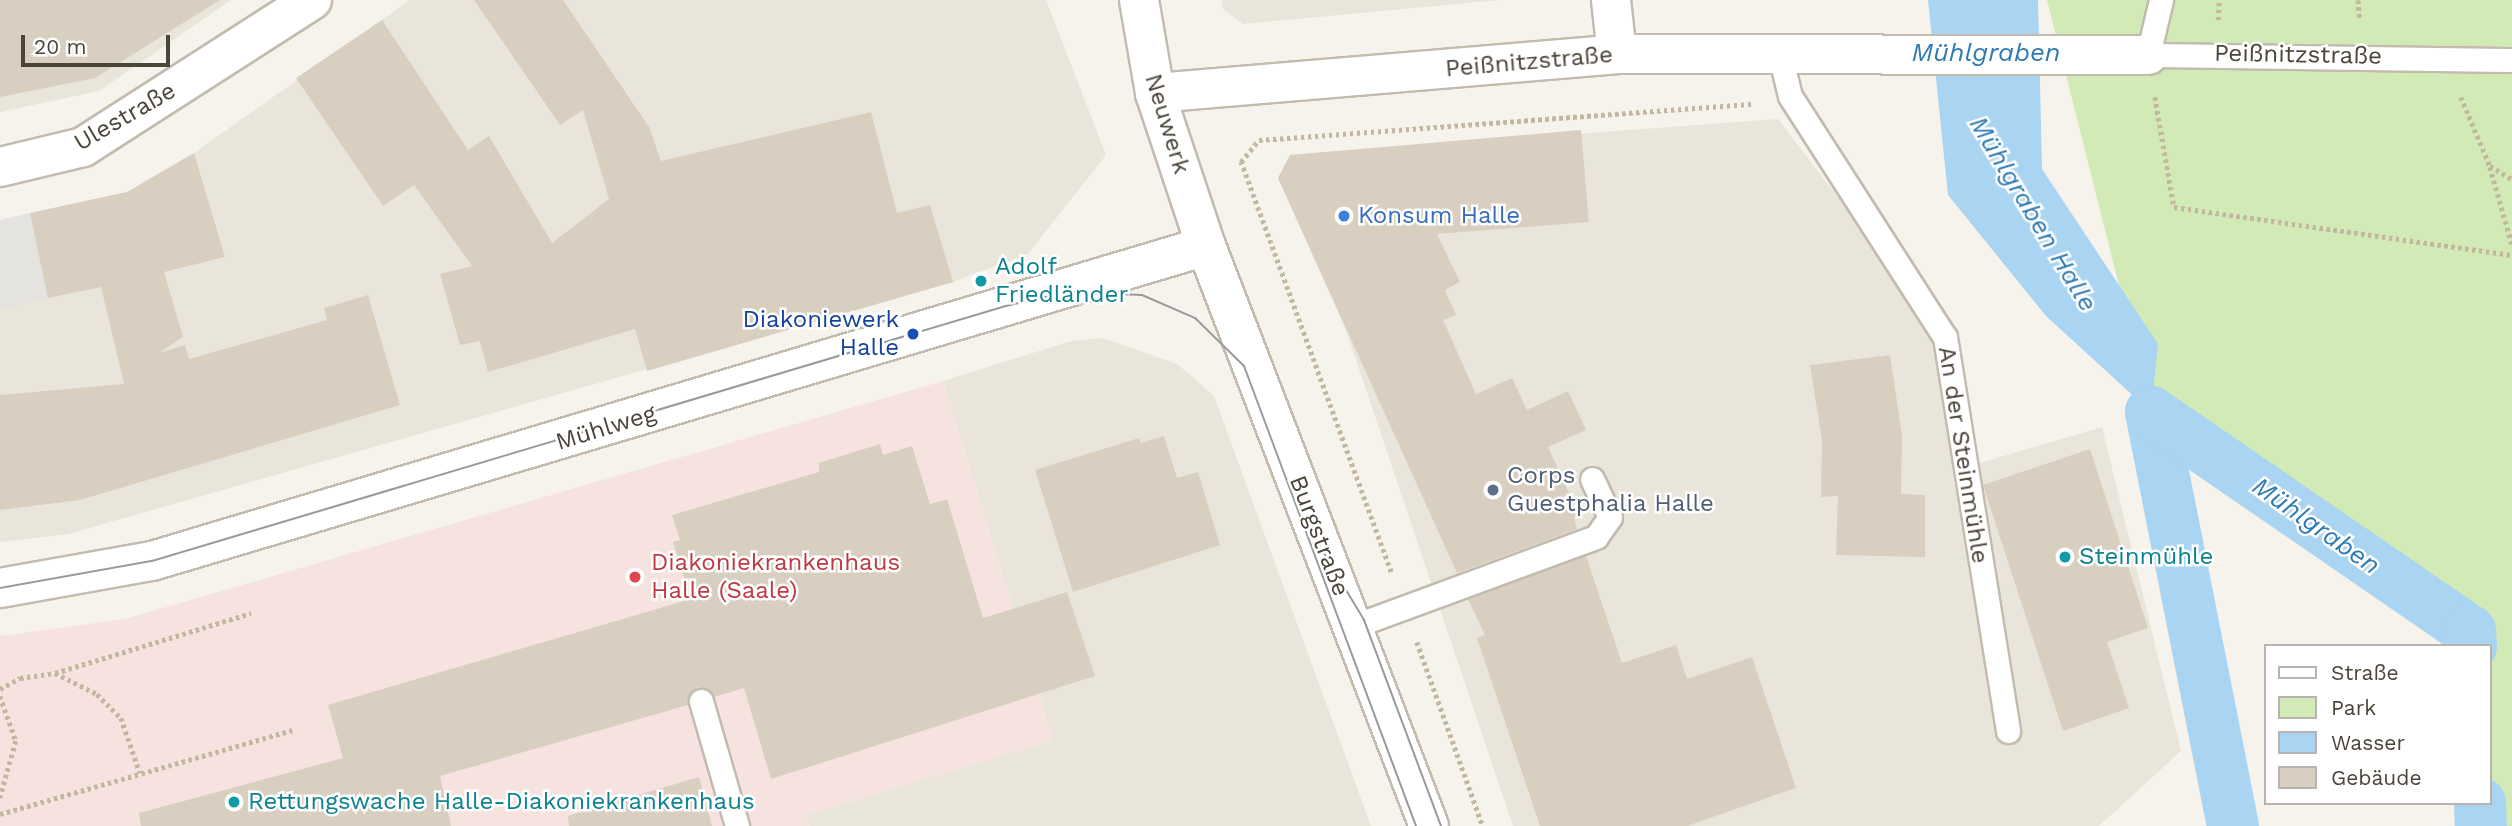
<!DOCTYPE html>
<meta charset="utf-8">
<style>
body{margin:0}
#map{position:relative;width:2512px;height:826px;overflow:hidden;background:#f6f3ec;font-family:"Work Sans",sans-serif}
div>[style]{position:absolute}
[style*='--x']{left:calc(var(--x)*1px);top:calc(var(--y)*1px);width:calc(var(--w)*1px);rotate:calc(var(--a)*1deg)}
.residential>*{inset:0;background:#eae5da}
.medical>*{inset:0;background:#f6e3e0}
.green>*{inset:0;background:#d2eab5}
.parking>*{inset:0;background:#e5e3e0}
.water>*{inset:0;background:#a9d4f2}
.canal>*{height:52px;margin:-26px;padding:0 26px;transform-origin:26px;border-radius:26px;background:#a9d4f2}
.building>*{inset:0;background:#d8cfc1}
.path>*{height:4.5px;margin-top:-2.25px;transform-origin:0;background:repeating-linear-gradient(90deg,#c4b79f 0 3.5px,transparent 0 7px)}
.roads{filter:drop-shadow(2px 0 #c2bbae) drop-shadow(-2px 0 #c2bbae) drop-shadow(0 2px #c2bbae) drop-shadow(0 -2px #c2bbae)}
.service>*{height:23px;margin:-11.5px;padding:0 11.5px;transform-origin:11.5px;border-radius:11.5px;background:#fff}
.minor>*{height:38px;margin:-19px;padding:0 19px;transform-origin:19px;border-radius:19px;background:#fff}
.tertiary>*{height:38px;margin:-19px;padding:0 19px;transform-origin:19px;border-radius:19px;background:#fff}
.tram>*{height:2px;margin:-1px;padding:0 1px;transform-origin:1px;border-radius:1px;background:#9a9a9a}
.dots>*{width:19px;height:19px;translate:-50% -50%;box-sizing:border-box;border:4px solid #fff;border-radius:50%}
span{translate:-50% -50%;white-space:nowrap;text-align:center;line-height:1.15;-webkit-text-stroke:5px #fff;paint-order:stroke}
.street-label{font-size:24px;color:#4b4439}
.shop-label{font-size:24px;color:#366cbe}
.left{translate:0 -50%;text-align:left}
.culture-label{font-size:24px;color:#0d838f}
.transit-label{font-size:24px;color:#164399}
.right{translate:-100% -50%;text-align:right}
.service-label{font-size:24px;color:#4e5e75}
.health-label{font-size:24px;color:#be3a42}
.water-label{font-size:26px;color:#2e7ab2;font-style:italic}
.legend{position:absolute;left:2264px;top:644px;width:228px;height:161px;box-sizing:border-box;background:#fff;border:2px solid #b7b4b0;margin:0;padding:9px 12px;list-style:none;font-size:21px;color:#4b4439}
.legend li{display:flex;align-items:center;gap:14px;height:35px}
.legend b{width:35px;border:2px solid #b7b4b0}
.scale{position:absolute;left:21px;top:35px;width:149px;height:32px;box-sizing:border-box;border:4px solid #4b4439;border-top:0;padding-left:9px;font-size:21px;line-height:24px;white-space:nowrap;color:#4b4439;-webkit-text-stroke:5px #fff;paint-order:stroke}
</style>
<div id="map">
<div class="residential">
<i style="clip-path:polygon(0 0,231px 0,99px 91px,0 112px)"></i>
<i style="clip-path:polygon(410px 0,1046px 0,1106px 155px,1028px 254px,953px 282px,68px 534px,0 542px,0 220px,127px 192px,194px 153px)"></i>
<i style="clip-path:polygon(1222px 0,1499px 0,1243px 24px,1223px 9px)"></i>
<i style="clip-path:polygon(1778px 119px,1945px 337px,1963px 468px,2102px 427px,2181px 751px,2099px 826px,1513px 826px,1347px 333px,1278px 178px,1290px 155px)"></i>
<i style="clip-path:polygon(1103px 338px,1177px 364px,1214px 396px,1371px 826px,809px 826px,806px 815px,1053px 740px,943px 381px,1071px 341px)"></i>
</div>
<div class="medical">
<i style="clip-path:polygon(943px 381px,1053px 740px,806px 815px,809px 826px,0 826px,0 636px,125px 619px)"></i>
</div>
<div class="green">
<i style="clip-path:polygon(2047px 0,2512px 0,2512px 826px,2481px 826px,2480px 803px,2489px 803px,2489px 646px,2471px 646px,2469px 631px,2151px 412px)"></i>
</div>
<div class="parking">
<i style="clip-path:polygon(30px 213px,48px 298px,0 310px,0 220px)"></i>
</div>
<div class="water">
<i style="clip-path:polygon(1928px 0,2038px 0,2042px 169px,2158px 344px,2151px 412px,2046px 316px,1948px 195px)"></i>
</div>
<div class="canal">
<i style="--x:2151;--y:412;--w:422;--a:78.8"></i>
<i style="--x:2151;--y:412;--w:387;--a:34.5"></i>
<i style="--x:2470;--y:631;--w:15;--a:86"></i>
<i style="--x:2480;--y:803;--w:23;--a:88"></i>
</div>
<div class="building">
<i style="clip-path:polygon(0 0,220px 0,95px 78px,0 97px)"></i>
<i style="clip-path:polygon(474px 0,563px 0,649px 127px,661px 161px,871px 112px,897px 213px,930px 205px,953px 282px,647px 371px,635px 329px,488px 372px,480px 341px,460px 345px,440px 274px,472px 266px,414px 185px,383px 206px,296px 78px,382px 20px,468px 150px,489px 136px,552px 243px,609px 199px,583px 110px,560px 125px)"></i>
<i style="clip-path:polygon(1581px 130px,1589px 222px,1437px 234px,1460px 282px,1445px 290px,1456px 315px,1443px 320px,1476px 394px,1512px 378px,1527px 410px,1568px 391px,1586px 430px,1548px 447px,1579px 515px,1574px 517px,1577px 529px,1457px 573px,1278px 178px,1290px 155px)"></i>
<i style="clip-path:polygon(194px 153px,225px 257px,164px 272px,183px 337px,159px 353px,185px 345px,189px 359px,327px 320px,324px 308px,368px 295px,400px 405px,80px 500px,0 510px,0 395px,124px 384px,101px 287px,48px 298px,30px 213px,127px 192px)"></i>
<i style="clip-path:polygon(1890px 355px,1902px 435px,1901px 494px,1925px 495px,1925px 557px,1836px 555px,1838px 496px,1821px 497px,1822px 440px,1810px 365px)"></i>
<i style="clip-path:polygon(1164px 436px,1177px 478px,1198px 472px,1220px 545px,1073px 592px,1035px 470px,1139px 438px,1141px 443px)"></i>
<i style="clip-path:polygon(880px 444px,883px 455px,912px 446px,930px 504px,947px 499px,983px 618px,1067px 592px,1095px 676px,771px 779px,744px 688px,714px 697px,698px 687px,688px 705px,440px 776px,451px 826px,141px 826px,139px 813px,343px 758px,328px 705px,691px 599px,673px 542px,680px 540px,672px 515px,819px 472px,819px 463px)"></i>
<i style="clip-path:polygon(2090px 449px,2148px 628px,2107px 642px,2129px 708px,2063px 731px,1983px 485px)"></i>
<i style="clip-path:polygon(1586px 556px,1622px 663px,1676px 645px,1687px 679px,1752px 657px,1796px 788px,1687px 826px,1540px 826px,1477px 638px,1485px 635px,1468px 599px)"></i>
<i style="clip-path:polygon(699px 777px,712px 826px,569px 826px,568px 816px)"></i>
</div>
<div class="path">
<i style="--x:2358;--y:0;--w:20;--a:84"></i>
<i style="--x:2218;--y:20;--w:20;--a:-87"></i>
<i style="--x:2155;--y:97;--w:112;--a:80.2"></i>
<i style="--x:2174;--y:207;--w:341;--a:8.1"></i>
<i style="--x:2461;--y:97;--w:75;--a:67.2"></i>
<i style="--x:2490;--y:166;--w:26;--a:31"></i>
<i style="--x:2490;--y:167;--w:80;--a:74.1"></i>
<i style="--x:1391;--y:572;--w:437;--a:-110.1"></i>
<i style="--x:1241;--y:162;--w:28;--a:-51"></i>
<i style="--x:1259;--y:140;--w:496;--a:-4.2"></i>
<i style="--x:1417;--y:642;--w:195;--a:70.3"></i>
<i style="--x:55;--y:673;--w:205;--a:-17"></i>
<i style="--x:0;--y:689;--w:23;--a:-29"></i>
<i style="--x:20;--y:678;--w:35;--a:-8"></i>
<i style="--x:55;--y:673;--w:47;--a:26.6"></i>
<i style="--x:97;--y:694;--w:34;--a:45"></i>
<i style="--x:121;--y:718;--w:58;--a:70.9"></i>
<i style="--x:0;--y:696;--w:48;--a:70.4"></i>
<i style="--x:16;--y:741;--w:59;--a:105.7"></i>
<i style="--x:0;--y:814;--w:304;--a:-16"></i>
</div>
<div class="roads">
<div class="service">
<i style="--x:2161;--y:0;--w:57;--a:103.3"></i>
<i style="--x:2148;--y:55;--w:364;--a:0.8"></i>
<i style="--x:1780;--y:55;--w:42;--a:76.3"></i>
<i style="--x:1790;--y:96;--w:287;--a:57.3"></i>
<i style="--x:1945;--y:337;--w:399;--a:80.9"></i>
<i style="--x:1354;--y:626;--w:258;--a:-20.2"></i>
<i style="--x:1596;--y:537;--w:24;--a:-55"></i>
<i style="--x:1610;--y:517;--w:42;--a:-115.3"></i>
<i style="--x:701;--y:701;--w:130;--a:73.9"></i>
</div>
<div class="minor">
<i style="--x:1611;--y:0;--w:54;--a:83.7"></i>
<i style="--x:1155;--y:93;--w:464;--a:-4.8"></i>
<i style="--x:1617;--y:54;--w:531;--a:0.11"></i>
<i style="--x:0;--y:167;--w:85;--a:-13.5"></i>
<i style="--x:83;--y:147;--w:272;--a:-32.7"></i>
</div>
<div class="tertiary">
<i style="--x:1139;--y:0;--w:94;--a:80.2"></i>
<i style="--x:1155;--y:93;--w:161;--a:71.6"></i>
<i style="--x:1206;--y:246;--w:621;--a:68.97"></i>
<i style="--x:0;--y:588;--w:154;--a:-10.1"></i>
<i style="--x:152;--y:561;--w:1100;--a:-16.64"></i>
</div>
</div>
<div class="tram">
<i style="--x:1315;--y:538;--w:96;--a:59.1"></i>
<i style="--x:1364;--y:620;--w:220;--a:69.5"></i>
<i style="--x:0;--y:588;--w:154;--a:-10.1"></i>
<i style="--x:152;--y:561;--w:891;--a:-16.63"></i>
<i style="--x:1006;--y:306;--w:63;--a:-12.9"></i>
<i style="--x:1067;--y:292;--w:75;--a:2.3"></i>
<i style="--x:1142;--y:295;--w:58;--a:23.5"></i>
<i style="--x:1195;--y:318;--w:69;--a:44.4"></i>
<i style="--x:1244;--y:366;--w:491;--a:69.5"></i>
</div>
<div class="dots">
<i style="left:1344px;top:216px;background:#3f7fe0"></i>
<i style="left:981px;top:281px;background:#0f9aa8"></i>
<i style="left:913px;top:334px;background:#1a4fb4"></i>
<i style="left:1493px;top:490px;background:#5c6f8a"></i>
<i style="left:2065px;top:557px;background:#0f9aa8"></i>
<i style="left:635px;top:577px;background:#e0444e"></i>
<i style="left:234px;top:802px;background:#0f9aa8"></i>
</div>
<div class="street-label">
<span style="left:2298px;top:55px;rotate:1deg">Peißnitzstraße</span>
<span style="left:1529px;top:62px;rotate:-5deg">Peißnitzstraße</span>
<span style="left:125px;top:117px;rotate:-30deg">Ulestraße</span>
<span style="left:1167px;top:124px;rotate:73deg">Neuwerk</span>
<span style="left:606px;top:428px;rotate:-17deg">Mühlweg</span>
<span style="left:1963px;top:455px;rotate:81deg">An der Steinmühle</span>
<span style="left:1319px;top:536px;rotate:69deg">Burgstraße</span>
</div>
<div class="shop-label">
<span class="left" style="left:1358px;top:216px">Konsum Halle</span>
</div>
<div class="culture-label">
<span class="left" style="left:995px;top:281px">Adolf<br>Friedländer</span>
<span class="left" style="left:2079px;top:557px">Steinmühle</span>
<span class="left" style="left:248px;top:802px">Rettungswache Halle-Diakoniekrankenhaus</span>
</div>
<div class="transit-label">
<span class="right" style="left:899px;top:334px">Diakoniewerk<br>Halle</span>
</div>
<div class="service-label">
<span class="left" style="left:1507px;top:490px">Corps<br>Guestphalia Halle</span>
</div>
<div class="health-label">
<span class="left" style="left:651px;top:577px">Diakoniekrankenhaus<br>Halle (Saale)</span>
</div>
<div class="water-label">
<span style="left:1986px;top:53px">Mühlgraben</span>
<span style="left:2033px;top:214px;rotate:59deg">Mühlgraben Halle</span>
<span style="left:2316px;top:526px;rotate:35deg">Mühlgraben</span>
</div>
<ul class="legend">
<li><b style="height:9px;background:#fff"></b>Straße</li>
<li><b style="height:19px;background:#d2eab5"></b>Park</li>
<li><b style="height:19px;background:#a9d4f2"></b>Wasser</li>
<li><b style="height:19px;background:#d8cfc1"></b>Gebäude</li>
</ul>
<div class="scale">20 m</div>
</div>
